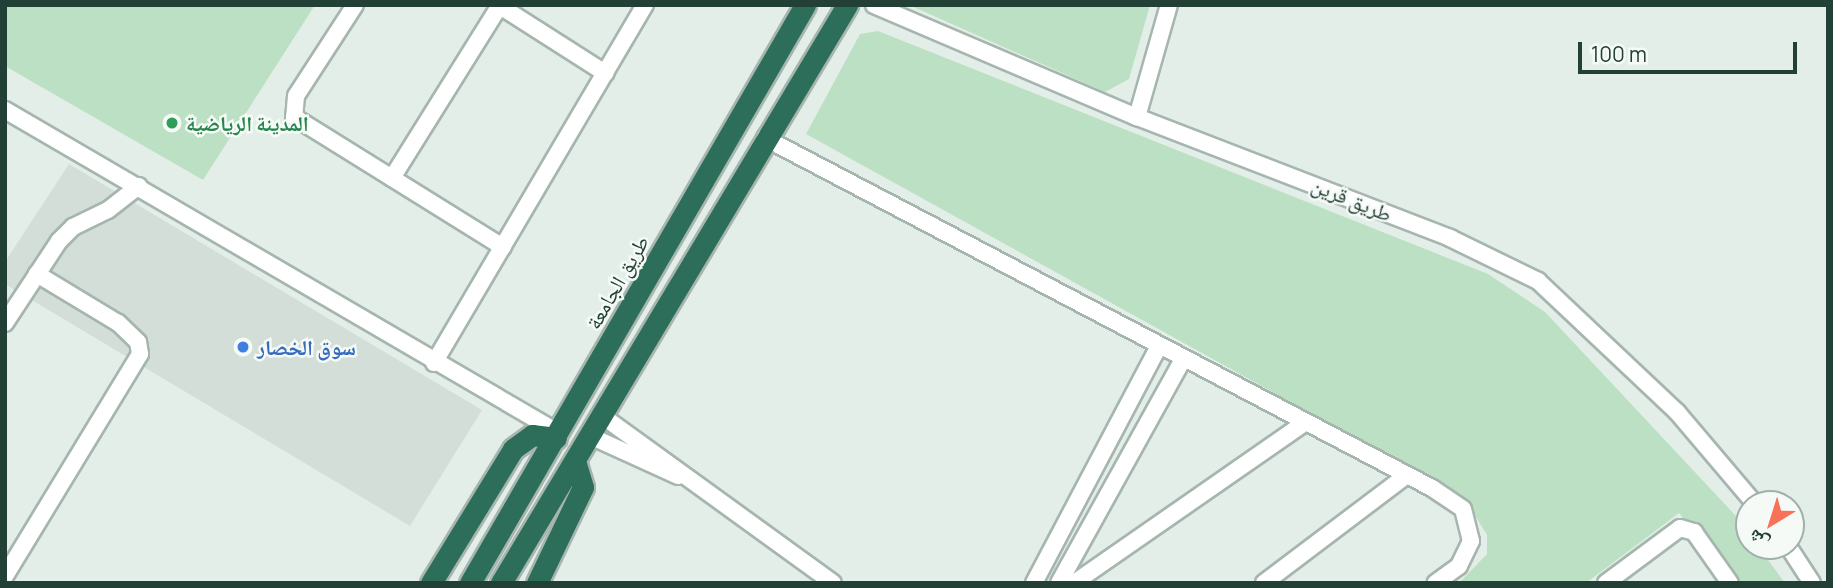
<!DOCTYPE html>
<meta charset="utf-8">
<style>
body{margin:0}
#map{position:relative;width:1833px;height:588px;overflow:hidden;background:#e4eee8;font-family:Manrope,"Noto Naskh Arabic",sans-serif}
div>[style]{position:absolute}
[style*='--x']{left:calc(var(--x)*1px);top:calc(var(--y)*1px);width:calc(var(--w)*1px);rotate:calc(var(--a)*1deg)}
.built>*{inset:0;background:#d2ded7}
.green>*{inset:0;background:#bce0c3}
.roads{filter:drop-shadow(2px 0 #a6b6af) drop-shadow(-2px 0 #a6b6af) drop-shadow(0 2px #a6b6af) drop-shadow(0 -2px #a6b6af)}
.minor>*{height:16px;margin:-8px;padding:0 8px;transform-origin:8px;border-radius:8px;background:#fff}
.highway>*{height:21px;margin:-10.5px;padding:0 10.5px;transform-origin:10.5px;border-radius:10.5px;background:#2d6e5b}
.dots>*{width:19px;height:19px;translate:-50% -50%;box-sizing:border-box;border:4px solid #f5faf7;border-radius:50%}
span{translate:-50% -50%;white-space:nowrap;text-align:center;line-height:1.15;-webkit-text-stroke:5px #f5faf7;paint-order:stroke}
.leisure-label{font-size:21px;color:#27864d;font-weight:700}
.left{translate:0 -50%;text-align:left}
.street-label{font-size:21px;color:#224036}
.shop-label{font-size:21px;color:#366cbe;font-weight:700}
.frame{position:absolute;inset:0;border:7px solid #224036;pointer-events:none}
.north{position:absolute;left:1735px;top:490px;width:70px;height:70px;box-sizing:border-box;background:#f5faf7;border:2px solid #a1b0aa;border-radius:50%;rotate:218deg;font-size:19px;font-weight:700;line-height:28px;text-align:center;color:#224036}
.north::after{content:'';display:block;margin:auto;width:24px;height:32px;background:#f77259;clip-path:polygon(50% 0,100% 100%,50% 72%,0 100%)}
.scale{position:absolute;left:1578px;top:42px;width:219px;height:32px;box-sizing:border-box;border:4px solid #224036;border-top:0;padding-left:9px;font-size:21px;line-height:24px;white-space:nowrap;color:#224036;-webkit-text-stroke:5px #f5faf7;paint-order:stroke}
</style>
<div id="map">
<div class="built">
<i style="clip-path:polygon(69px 164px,482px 410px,410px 526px,5px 284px,5px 262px)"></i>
</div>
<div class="green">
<i style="clip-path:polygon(5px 5px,315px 5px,203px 180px,5px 66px)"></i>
<i style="clip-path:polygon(909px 5px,1150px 5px,1129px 79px,1105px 92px)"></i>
<i style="clip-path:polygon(878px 31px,1488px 274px,1545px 312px,1736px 516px,1749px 534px,1749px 546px,1758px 546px,1785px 583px,1736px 583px,1679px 513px,1586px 583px,1459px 583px,1487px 554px,1487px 535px,1471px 509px,1435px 482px,806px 134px,860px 34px)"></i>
</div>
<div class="roads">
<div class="minor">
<i style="--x:355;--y:5;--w:108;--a:123"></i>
<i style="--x:296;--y:96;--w:21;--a:95"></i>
<i style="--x:294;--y:117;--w:246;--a:31.9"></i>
<i style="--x:874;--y:5;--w:286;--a:23.1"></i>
<i style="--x:1137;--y:117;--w:336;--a:21.1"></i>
<i style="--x:1450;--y:238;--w:98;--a:26"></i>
<i style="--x:1538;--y:281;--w:191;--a:43.3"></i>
<i style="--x:1677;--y:412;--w:121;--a:49.7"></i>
<i style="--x:500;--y:6;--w:125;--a:32.5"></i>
<i style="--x:5;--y:110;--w:641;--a:30.24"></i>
<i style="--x:1137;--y:117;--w:116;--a:-74.1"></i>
<i style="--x:765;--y:138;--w:753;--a:27.69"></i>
<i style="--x:1432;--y:488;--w:37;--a:34"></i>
<i style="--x:1463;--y:509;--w:33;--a:76"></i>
<i style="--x:1471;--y:541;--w:28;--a:116"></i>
<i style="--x:1459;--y:566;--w:29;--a:144"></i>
<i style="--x:392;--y:178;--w:204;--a:-58"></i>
<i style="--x:5;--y:323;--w:98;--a:-56.6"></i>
<i style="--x:59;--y:241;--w:20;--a:-45"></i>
<i style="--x:73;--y:227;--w:39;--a:-26"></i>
<i style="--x:108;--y:210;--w:39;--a:-38"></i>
<i style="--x:434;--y:363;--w:416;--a:-59.5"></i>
<i style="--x:601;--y:415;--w:286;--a:35.9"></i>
<i style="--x:588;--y:435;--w:99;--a:24.5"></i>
<i style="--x:1788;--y:546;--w:44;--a:57"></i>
<i style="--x:5;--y:576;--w:260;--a:-58.7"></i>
<i style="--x:140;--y:354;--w:12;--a:-99"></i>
<i style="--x:138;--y:342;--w:28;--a:-136"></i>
<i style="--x:118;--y:323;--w:95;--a:-148.8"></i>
<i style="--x:1034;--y:583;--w:268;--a:-62.2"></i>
<i style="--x:1059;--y:583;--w:256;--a:-61"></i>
<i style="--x:1074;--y:583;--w:282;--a:-34.8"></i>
<i style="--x:1264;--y:583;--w:179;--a:-37.1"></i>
<i style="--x:1606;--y:583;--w:92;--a:-36.6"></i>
<i style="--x:1680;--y:528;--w:15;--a:16"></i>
<i style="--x:1694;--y:532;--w:62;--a:54.8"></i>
</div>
<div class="highway">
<i style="--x:431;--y:583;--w:157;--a:-58.5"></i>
<i style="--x:513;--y:449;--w:24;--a:-36"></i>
<i style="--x:532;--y:435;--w:24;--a:7"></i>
<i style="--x:470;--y:583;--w:668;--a:-59.9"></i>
<i style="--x:501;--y:583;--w:674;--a:-59.09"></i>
<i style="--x:537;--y:583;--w:106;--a:-64.4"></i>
<i style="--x:583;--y:487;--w:27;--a:-107"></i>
</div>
</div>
<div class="dots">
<i style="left:172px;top:123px;background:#2e9e5b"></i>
<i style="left:243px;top:347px;background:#3f7fe0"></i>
</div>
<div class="leisure-label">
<span class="left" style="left:186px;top:123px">المدينة الرياضية</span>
</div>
<div class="street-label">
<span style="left:1352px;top:199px;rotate:22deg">طريق قرين</span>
<span style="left:617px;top:282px;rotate:-60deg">طريق الجامعة</span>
</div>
<div class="shop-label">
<span class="left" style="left:257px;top:347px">سوق الخصار</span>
</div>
<div class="frame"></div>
<div class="north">ش</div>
<div class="scale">100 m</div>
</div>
